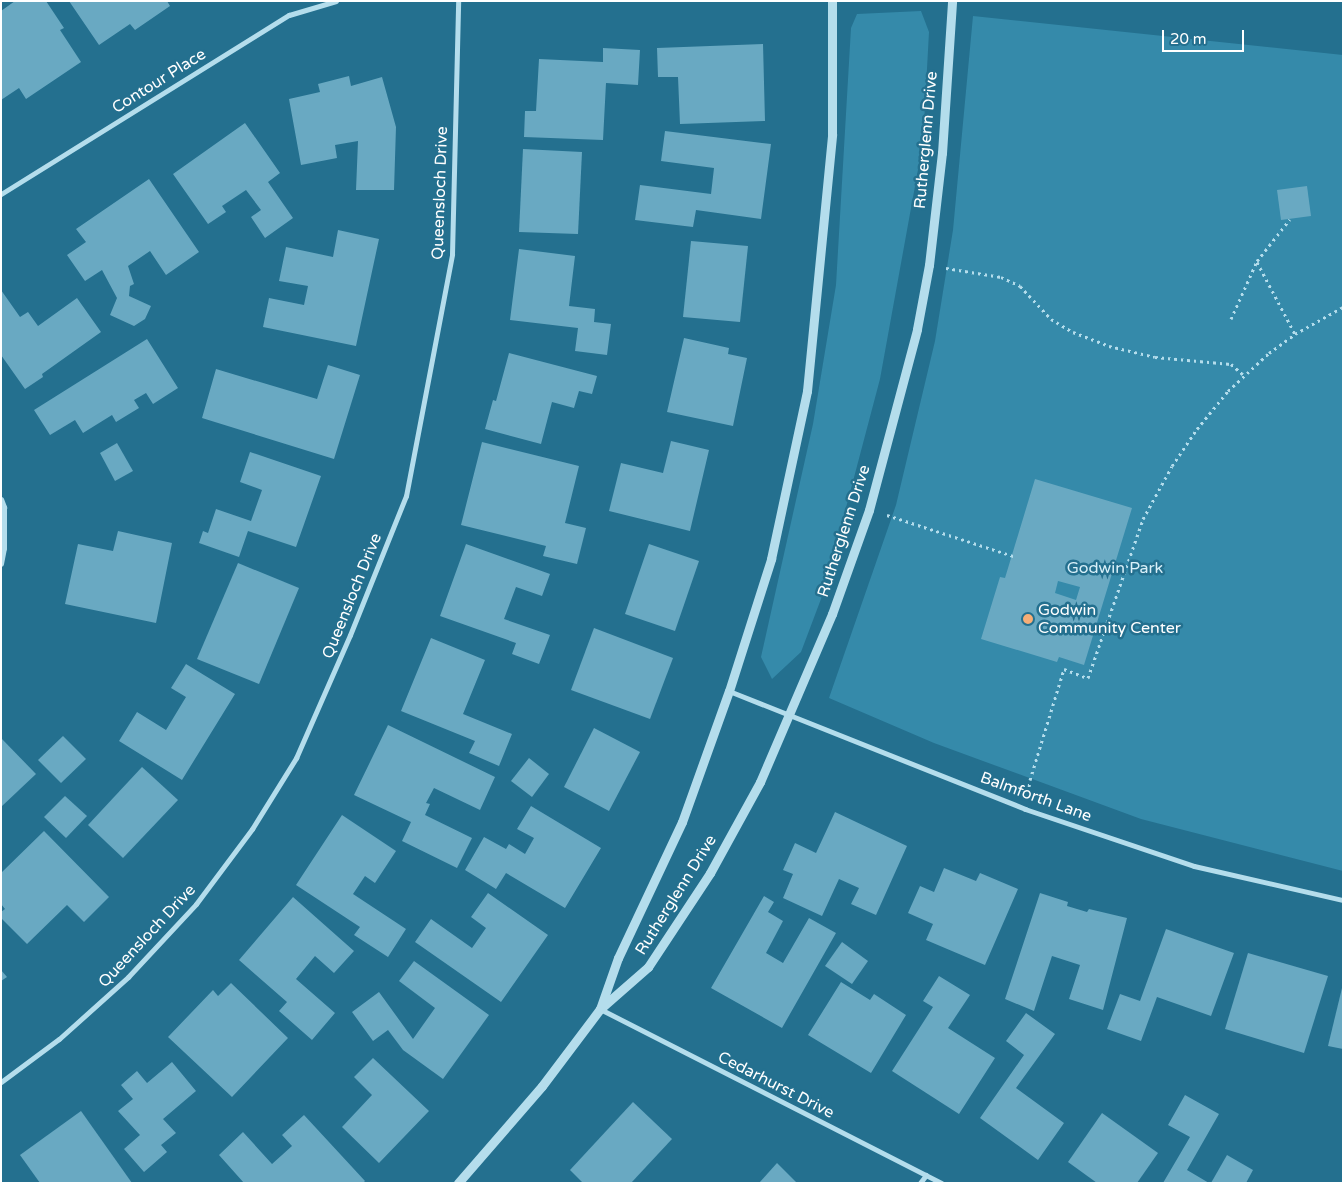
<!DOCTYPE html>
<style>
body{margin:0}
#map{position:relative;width:1344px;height:1184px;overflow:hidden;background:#24708f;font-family:"Varela Round",sans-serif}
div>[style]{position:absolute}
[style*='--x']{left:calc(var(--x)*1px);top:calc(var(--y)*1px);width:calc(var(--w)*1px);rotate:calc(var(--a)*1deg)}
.green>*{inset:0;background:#358aaa}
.building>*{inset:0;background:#69a9c2}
.path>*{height:3px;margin-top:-1.5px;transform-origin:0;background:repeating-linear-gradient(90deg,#b4ddec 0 2.5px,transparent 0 6.5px)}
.minor>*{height:5px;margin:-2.5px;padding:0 2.5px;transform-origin:2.5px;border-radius:2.5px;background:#b4ddec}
.tertiary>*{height:9px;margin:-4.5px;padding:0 4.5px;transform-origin:4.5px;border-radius:4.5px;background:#b4ddec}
.dots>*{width:14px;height:14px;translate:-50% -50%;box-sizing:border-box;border:2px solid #24708f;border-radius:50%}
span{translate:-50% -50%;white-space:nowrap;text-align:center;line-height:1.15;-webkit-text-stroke:5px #24708f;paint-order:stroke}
.street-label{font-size:16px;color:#fff}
.park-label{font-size:16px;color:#d9f0f9}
.poi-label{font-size:16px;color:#fff}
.left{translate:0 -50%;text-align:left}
.frame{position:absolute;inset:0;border:2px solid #fff;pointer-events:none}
.scale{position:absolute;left:1162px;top:30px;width:82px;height:22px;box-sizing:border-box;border:2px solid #fff;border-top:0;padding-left:6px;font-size:15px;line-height:18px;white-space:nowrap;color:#fff;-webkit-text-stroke:4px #24708f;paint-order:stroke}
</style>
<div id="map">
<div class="green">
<i style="clip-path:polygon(921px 11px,929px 32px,923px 142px,880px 379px,824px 591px,801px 652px,772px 679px,761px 657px,813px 424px,836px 285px,851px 28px,857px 14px)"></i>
<i style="clip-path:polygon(973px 16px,1343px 55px,1343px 871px,1141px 819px,934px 743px,829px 698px,896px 505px,935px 341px,953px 230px)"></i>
</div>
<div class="building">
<i style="clip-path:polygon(15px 1px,46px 1px,64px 28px,60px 30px,81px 62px,26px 99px,19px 88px,1px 100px,1px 11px)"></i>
<i style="clip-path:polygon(69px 1px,167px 1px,170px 6px,135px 30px,130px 24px,99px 45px)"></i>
<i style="clip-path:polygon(763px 44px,765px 121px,680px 124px,678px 77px,658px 77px,657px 48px)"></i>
<i style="clip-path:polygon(603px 48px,640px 50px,638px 85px,606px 83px,603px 140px,524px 137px,525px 111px,536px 111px,539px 59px,603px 62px)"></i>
<i style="clip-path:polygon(349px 76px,351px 86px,382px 77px,396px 127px,394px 190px,356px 190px,358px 141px,335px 145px,337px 158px,301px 165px,289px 99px,320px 92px,318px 84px)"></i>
<i style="clip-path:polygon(245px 123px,280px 173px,268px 182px,293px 218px,265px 238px,251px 217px,261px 210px,246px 190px,222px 206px,226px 212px,208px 224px,173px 174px)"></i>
<i style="clip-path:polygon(665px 131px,771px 144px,761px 219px,696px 210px,693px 227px,635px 220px,640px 185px,711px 194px,714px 168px,661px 161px)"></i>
<i style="clip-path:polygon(523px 149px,582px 152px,578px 234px,519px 232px)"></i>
<i style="clip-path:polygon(149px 179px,199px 252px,166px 275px,150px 251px,128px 266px,134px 284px,130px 286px,129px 296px,151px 306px,145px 319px,134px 326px,110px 315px,117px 298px,102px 270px,85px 281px,67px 255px,86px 242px,76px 229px)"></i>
<i style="clip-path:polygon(1307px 186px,1311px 216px,1281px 220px,1277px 190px)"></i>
<i style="clip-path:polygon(338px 230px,379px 239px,356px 346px,263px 327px,269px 298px,304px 305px,308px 286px,279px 281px,286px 247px,333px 257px)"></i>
<i style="clip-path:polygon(691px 241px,748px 246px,740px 322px,683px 317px)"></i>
<i style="clip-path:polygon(519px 249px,575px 256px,569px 306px,595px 309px,594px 322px,611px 324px,607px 355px,575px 351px,578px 328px,510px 320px)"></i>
<i style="clip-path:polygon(1px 290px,20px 317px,28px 312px,38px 326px,77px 298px,101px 332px,42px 374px,43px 377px,25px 389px,1px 355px)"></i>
<i style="clip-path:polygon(684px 338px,729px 348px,728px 354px,747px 358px,733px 426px,667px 412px)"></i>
<i style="clip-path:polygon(147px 339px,178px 388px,153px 404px,146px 393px,134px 400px,139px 408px,116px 422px,112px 415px,83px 433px,75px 420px,50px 435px,34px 410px)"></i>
<i style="clip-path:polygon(509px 353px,597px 376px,592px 394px,579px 391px,574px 408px,552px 402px,541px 444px,485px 429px,493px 400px,496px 401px)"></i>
<i style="clip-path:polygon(328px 365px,360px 375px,334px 459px,202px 418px,216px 369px,317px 399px)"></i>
<i style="clip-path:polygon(671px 441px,709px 450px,690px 531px,609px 511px,621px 463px,663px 473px)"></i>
<i style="clip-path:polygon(482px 442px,579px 466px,565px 523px,586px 528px,577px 564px,543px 556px,546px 546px,461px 525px)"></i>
<i style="clip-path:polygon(117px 443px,133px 471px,115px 481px,100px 453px)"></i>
<i style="clip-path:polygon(250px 452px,321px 476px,296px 547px,248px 531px,239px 557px,199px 543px,203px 531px,208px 533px,216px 509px,251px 521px,262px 490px,240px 482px)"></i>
<i style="clip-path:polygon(evenodd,1035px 479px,1132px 508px,1084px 665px,1059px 657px,1057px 662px,981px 639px,1000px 577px,1005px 578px,1035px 479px,1058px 581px,1080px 587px,1076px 600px,1055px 593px,1058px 581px)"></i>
<i style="clip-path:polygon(118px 531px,172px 543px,156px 623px,65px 604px,78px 544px,113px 551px)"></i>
<i style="clip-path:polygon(466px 544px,550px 574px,542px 596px,516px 587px,504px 619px,550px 635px,539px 664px,512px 654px,516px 643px,440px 616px)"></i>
<i style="clip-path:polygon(649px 544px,699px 561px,675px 631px,625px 614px)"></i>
<i style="clip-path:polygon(238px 563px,299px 588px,259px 684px,197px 659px)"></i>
<i style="clip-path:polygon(594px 628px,673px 658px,650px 719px,571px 690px)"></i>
<i style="clip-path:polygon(431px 638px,485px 660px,463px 714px,512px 734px,499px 766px,469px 753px,475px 741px,401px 711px)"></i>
<i style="clip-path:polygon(186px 664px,235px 694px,182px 780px,119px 741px,137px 712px,166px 730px,186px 697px,171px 688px)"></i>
<i style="clip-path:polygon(388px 725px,495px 777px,480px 810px,434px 788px,426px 803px,430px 804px,425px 815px,472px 838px,457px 868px,402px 841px,411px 822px,354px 795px)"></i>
<i style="clip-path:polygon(594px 728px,640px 752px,609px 811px,564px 787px)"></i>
<i style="clip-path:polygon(63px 736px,86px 759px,61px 783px,38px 760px)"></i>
<i style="clip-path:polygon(1px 738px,36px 774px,1px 807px)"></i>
<i style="clip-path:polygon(529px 758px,549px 774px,532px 797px,511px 781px)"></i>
<i style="clip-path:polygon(142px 767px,178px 800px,123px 858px,88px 825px)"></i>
<i style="clip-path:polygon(65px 796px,87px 816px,66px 838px,44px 817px)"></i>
<i style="clip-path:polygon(531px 806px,601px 848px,565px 908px,506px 873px,496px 889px,465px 870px,484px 837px,506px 849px,509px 844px,525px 854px,534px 838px,517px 829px)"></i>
<i style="clip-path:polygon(835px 812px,907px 846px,876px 915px,851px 904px,859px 888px,839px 879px,822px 916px,783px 898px,793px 874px,783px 870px,795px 843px,816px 853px)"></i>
<i style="clip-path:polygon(342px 815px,396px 851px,375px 883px,365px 876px,353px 894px,406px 929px,388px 957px,354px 935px,360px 927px,296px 885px)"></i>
<i style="clip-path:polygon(44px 831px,109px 897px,84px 922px,67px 905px,27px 944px,1px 918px,1px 912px,5px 909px,1px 904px,1px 873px)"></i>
<i style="clip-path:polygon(944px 868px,976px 881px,980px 873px,1018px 889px,985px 965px,926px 940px,933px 924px,908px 913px,920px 886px,934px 892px)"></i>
<i style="clip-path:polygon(488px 893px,548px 935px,501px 1002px,415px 942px,431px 919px,472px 948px,486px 928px,471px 917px)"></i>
<i style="clip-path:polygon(1040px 893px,1068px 902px,1067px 906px,1087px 912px,1089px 909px,1127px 918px,1103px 1010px,1069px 999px,1080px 965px,1052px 956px,1034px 1011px,1005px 999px)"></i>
<i style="clip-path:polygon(764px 896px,774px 902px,768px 912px,783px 921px,766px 953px,783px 963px,809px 918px,836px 933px,782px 1028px,711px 988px)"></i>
<i style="clip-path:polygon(293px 897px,354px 951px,334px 973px,315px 956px,296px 979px,335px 1013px,312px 1040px,279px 1011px,287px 1002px,239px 960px)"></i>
<i style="clip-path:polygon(1166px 929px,1234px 953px,1211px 1016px,1157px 997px,1141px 1041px,1107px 1029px,1120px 994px,1140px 1001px)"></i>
<i style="clip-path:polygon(842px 942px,868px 961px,852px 984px,825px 966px)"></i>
<i style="clip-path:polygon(1248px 953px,1328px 976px,1304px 1053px,1225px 1029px)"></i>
<i style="clip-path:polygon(414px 961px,489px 1015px,443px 1079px,403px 1050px,388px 1030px,373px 1041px,352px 1012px,379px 992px,413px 1039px,435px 1008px,399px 981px)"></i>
<i style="clip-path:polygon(1px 970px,7px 977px,1px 981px)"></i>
<i style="clip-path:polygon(939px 976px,970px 995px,948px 1028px,995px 1058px,959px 1114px,892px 1071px,933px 1007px,923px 1001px)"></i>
<i style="clip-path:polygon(841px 982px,870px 1000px,874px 994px,906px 1015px,871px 1073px,808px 1035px)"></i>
<i style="clip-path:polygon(231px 983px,288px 1038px,232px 1097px,168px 1037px,213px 990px,218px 996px)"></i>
<i style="clip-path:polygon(1342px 988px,1343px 988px,1343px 1049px,1328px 1046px)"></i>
<i style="clip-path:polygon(1026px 1013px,1055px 1034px,1016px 1088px,1064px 1123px,1038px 1160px,980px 1118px,1024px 1055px,1006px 1041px)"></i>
<i style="clip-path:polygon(373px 1058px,429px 1111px,379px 1163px,342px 1127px,372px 1095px,354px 1077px)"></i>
<i style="clip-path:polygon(172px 1062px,196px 1091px,163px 1119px,176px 1133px,161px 1145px,167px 1152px,144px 1172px,124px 1149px,140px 1135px,118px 1111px,133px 1099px,121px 1085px,137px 1071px,147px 1083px)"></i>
<i style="clip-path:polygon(1185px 1095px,1219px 1114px,1187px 1170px,1209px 1183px,1163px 1183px,1190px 1137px,1168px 1125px)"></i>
<i style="clip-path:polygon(633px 1102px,672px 1139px,631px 1183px,583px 1183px,570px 1170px)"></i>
<i style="clip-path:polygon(81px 1111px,132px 1183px,40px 1183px,20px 1155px)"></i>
<i style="clip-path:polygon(1102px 1113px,1158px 1153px,1137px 1183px,1097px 1183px,1068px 1162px)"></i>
<i style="clip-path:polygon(304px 1115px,365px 1181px,363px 1183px,244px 1183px,219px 1155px,243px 1132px,272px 1164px,292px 1146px,282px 1135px)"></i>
<i style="clip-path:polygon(1227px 1155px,1253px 1170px,1246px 1183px,1211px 1183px)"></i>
<i style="clip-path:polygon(777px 1163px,797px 1183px,759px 1183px)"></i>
</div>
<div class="path">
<i style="--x:1257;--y:262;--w:81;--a:62.2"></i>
<i style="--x:946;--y:268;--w:56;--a:9.3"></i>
<i style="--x:1001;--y:277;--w:21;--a:25"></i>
<i style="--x:1020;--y:286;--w:45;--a:46.8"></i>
<i style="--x:1051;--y:319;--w:26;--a:31"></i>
<i style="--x:1073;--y:332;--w:39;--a:21"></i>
<i style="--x:1109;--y:346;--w:47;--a:13.4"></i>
<i style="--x:1155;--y:357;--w:76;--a:5.3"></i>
<i style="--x:1231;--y:364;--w:18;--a:41"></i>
<i style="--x:1231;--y:319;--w:64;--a:-65.9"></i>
<i style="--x:1257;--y:261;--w:53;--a:-51.8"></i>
<i style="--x:887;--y:515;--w:133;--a:18"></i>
<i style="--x:1028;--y:793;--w:13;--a:-81"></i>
<i style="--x:1030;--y:780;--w:116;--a:-73"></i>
<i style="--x:1064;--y:669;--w:26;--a:21"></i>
<i style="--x:1088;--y:678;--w:168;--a:-70.9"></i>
<i style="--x:1143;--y:519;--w:60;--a:-61.3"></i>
<i style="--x:1172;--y:466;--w:45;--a:-56"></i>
<i style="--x:1197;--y:429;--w:49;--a:-50.8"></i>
<i style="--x:1228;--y:391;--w:56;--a:-42.8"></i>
<i style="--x:1269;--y:353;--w:32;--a:-36"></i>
<i style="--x:1295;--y:334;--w:55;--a:-29.4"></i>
</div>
<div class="minor">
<i style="--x:1;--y:194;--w:339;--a:-31.9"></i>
<i style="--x:289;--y:15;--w:49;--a:-16.6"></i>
<i style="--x:1;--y:499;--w:9;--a:69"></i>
<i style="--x:4;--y:507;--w:41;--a:90"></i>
<i style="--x:4;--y:548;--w:16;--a:101"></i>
<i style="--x:729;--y:691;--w:319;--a:21.7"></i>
<i style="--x:1025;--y:809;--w:178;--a:18.6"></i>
<i style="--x:1194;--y:866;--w:153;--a:12.9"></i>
<i style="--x:600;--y:1009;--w:383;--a:27"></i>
<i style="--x:1;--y:1082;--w:72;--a:-36.6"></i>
<i style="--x:59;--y:1039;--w:93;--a:-41.9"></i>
<i style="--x:128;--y:977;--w:100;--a:-47"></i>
<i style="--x:196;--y:904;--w:94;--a:-53.3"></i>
<i style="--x:252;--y:829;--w:84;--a:-58.2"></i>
<i style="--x:296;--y:758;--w:134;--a:-66.3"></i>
<i style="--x:350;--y:635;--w:150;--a:-68.1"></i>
<i style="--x:406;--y:496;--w:246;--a:-79.2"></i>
<i style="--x:452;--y:254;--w:253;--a:-88.6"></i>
<i style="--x:920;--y:1183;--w:10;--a:-53"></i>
</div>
<div class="tertiary">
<i style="--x:600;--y:1009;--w:54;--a:-70.6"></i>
<i style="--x:618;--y:958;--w:150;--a:-64.8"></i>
<i style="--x:682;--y:822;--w:139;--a:-70.3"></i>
<i style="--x:729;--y:691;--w:139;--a:-72.3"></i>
<i style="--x:771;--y:559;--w:172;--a:-77.9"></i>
<i style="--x:807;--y:391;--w:258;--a:-84.4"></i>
<i style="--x:832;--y:134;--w:133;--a:-90"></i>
<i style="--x:458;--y:1183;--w:128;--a:-49.1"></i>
<i style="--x:542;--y:1086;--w:96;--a:-53"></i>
<i style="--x:600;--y:1009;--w:64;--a:-41.2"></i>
<i style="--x:648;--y:967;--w:113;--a:-56.6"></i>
<i style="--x:710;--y:873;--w:104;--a:-61.2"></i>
<i style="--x:760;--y:782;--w:183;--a:-66.8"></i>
<i style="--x:832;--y:614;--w:110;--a:-70.4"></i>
<i style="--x:869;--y:510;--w:187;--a:-75.1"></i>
<i style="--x:917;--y:329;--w:65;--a:-79.4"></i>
<i style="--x:929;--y:265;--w:113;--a:-83.4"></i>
<i style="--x:942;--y:153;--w:152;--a:-86.2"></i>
</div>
<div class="dots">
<i style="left:1028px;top:619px;background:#f6ae77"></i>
</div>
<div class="street-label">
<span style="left:159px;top:81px;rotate:-32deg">Contour Place</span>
<span style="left:926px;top:140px;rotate:-85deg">Rutherglenn Drive</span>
<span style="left:440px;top:193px;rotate:-88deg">Queensloch Drive</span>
<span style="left:844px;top:531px;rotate:-72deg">Rutherglenn Drive</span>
<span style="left:352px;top:596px;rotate:-68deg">Queensloch Drive</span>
<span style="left:1036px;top:797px;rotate:20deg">Balmforth Lane</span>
<span style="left:676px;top:895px;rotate:-58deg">Rutherglenn Drive</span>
<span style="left:147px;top:936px;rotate:-47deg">Queensloch Drive</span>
<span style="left:776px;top:1085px;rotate:27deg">Cedarhurst Drive</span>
</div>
<div class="park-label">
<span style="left:1115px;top:568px">Godwin Park</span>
</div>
<div class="poi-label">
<span class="left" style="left:1038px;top:619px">Godwin<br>Community Center</span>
</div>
<div class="frame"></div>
<div class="scale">20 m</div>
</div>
